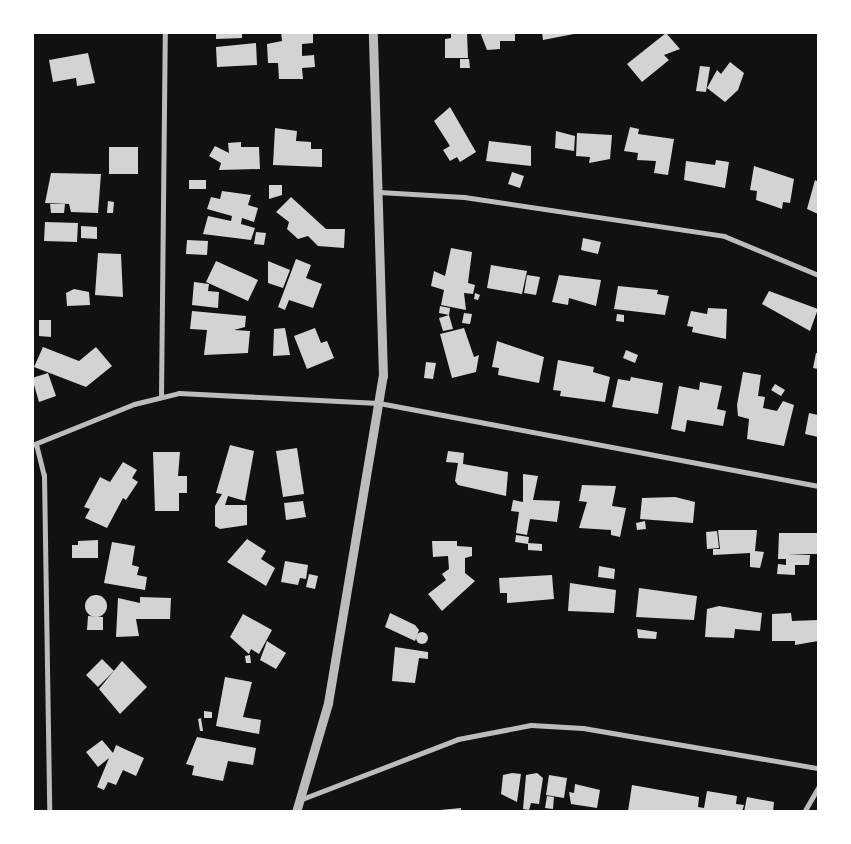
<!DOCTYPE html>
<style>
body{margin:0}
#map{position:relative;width:851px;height:844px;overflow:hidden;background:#111;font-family:"Sofia Sans Condensed",sans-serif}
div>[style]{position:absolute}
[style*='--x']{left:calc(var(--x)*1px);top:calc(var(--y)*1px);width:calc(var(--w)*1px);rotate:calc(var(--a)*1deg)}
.building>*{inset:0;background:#d3d3d3}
.round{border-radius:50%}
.minor>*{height:5px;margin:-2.5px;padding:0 2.5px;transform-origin:2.5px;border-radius:2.5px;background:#bcbcbc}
.tertiary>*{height:9px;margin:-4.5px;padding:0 4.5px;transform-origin:4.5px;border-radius:4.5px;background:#bcbcbc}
span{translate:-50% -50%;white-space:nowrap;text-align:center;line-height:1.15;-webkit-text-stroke:5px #fff;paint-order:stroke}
.frame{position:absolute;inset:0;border:34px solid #fff;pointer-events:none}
</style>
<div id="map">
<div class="building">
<i style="clip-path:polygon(216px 32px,242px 32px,242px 38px,216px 39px)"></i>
<i style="clip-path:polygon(281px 32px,313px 32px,313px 43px,302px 44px,302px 56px,314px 55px,315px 67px,302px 68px,303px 79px,279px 79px,278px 63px,268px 63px,267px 44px,282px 41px)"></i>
<i style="clip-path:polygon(451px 32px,467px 32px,468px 58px,445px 58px,445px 39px,451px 38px)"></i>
<i style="clip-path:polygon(480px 32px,515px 32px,515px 41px,500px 41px,500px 49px,487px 50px)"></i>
<i style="clip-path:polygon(542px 32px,574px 32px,574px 34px,543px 40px)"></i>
<i style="clip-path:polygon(666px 33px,680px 49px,664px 55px,669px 60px,642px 82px,627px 64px)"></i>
<i style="clip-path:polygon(256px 43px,257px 65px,217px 67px,216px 47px)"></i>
<i style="clip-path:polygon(88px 53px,95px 83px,77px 86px,76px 78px,53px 82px,49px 60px)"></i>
<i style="clip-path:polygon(460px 59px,469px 59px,470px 68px,460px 68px)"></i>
<i style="clip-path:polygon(730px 62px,744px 73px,738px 90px,725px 102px,707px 88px,717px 70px,721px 74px)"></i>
<i style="clip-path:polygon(700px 66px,710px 67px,706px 92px,696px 91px)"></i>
<i style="clip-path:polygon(450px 107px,476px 152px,460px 162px,457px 157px,450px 161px,443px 150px,450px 146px,434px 121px)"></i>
<i style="clip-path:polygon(630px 127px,639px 129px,638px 134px,674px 139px,668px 175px,654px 173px,656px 161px,637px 160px,638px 153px,624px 151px)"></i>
<i style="clip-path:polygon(275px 128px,297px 131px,296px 141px,311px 142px,311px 149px,322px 149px,322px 167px,273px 165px)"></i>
<i style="clip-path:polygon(556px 131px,575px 136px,574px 151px,555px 148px)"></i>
<i style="clip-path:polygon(577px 133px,612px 135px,610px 159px,589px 163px,590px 157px,576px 156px)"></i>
<i style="clip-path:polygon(489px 141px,531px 146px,531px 166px,486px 161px)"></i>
<i style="clip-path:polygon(241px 142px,241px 147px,259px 147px,260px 169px,219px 170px,221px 163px,209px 156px,215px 146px,229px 153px,228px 143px)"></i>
<i style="clip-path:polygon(109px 147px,138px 147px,138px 174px,109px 174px)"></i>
<i style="clip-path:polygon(716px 160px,729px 162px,725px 188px,684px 180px,686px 161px,715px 165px)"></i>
<i style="clip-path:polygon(754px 166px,794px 179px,790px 203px,783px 202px,782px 209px,756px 200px,757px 191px,750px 190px)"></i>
<i style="clip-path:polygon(512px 172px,524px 176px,520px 188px,508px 184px)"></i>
<i style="clip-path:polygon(51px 173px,101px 174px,98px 213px,71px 212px,69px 204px,45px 203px)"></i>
<i style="clip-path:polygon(189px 180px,206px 180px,206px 189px,189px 189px)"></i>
<i style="clip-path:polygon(815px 180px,818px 182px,818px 214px,807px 209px)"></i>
<i style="clip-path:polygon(269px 185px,282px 185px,282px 195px,269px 199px)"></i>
<i style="clip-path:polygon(222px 191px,251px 195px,248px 205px,258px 208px,254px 222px,242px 218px,241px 224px,255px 228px,251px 240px,203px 234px,208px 216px,231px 221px,232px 216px,207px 209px,211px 197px,220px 199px)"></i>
<i style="clip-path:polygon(291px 197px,326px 229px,345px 229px,344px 248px,318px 246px,308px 236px,298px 239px,287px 229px,289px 222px,276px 212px)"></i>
<i style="clip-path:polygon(108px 201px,114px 202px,113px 213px,107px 213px)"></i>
<i style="clip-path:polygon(50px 204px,65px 204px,64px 213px,51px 213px)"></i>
<i style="clip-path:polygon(45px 222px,78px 223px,77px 242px,44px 241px)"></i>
<i style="clip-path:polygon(81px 226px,97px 227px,97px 239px,81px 238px)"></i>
<i style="clip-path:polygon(256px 232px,266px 233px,264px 245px,254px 244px)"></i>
<i style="clip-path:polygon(583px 238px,601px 242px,598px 254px,581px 250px)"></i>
<i style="clip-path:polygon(187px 240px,208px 241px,207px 255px,186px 254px)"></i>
<i style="clip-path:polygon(451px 248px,472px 252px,468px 283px,475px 285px,473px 294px,464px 293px,466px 310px,441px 305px,444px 290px,431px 286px,434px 271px,445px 276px)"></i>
<i style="clip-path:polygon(98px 253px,121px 254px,123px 297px,95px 295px)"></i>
<i style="clip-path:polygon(296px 259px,311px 265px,306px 278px,322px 284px,313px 308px,289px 300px,285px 310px,278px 307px)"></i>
<i style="clip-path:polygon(216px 261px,258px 280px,248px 301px,206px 282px)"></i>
<i style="clip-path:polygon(268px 261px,290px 270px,283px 288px,268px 283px)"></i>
<i style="clip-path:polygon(491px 265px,527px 271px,522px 294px,487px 288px)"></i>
<i style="clip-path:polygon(527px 275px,540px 277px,536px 295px,524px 293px)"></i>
<i style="clip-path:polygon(559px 275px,601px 280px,596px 306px,569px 298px,568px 305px,552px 302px)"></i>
<i style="clip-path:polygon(194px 282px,209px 284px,208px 291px,219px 292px,218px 308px,192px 305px)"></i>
<i style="clip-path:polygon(618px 286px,658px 290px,657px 294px,669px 296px,665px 315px,614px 309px)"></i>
<i style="clip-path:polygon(74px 289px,89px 292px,90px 305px,67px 306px,66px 293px)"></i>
<i style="clip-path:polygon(769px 291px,818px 309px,810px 331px,762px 304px)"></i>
<i style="clip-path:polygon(475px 293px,480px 295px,478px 300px,474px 299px)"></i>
<i style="clip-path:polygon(440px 306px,450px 308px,449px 315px,439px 313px)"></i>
<i style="clip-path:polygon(708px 308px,727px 309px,726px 339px,692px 332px,693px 327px,687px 326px,691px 311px,707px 314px)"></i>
<i style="clip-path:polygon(192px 311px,246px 316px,245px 327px,234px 330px,250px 331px,248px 353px,204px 355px,207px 330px,190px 329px)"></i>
<i style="clip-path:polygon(464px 313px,472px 314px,470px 324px,462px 323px)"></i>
<i style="clip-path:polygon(617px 314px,624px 315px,624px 322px,616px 321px)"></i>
<i style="clip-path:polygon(449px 315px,453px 329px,443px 331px,439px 318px)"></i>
<i style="clip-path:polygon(39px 320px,51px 320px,51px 337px,39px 336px)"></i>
<i style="clip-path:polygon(285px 328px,290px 355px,273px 356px,274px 329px)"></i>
<i style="clip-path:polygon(315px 328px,321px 343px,327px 341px,334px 358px,307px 369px,294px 336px)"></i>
<i style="clip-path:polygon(464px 328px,474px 357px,479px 355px,476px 372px,452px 378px,440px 334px)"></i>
<i style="clip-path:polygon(497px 341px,544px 357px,539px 383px,498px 375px,499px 368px,492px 367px)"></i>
<i style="clip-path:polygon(43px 347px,79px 361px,96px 347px,112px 366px,86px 387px,34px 367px)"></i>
<i style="clip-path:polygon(626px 350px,638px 355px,635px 363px,623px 358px)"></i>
<i style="clip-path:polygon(816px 353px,818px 353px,818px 369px,813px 368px)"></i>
<i style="clip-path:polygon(558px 360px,594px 367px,593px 372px,610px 377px,605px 402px,560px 396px,561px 391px,553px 390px)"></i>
<i style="clip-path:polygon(426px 362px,436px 363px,433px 379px,424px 378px)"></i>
<i style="clip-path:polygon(743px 372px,761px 375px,758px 396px,765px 397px,763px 408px,777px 411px,783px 401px,794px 405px,784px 446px,747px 439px,749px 419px,738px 416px,737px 405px)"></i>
<i style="clip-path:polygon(48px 373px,56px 396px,39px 402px,32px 378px)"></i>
<i style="clip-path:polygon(631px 377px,663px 383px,658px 414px,612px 407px,618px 379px,630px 381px)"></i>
<i style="clip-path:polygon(700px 382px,722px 386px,717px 409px,726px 411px,723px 426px,687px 420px,685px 432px,671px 429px,679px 386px,699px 390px)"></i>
<i style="clip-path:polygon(775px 384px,785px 390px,781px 396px,771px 390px)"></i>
<i style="clip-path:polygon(809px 413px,818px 415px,818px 437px,805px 434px)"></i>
<i style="clip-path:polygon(230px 445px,254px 451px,245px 501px,228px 496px,225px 505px,247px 505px,247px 525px,220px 529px,215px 526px,215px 506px,222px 494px,216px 493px)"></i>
<i style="clip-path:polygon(297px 448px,304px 494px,283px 497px,276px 451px)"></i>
<i style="clip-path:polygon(448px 451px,464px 453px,463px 464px,508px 472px,506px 496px,458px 485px,455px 481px,458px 463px,446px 462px)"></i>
<i style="clip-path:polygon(153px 452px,180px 452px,178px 476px,187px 476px,187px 493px,179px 493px,179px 511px,155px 511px)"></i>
<i style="clip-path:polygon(123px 462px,137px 470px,132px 478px,138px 482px,126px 500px,123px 498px,107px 528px,85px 518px,90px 509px,84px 507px,100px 477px,110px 482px)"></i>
<i style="clip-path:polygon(523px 474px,538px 476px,533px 500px,560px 501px,557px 522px,530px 519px,527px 535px,516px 533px,519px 512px,511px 511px,513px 500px,523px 502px)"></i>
<i style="clip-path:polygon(582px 485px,616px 486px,612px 506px,626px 508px,620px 537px,611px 535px,611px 530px,579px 528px,587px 502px,579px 501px)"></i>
<i style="clip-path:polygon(675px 497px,695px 502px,693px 523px,640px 519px,642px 498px)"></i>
<i style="clip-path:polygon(303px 501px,306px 517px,286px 520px,284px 503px)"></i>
<i style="clip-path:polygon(645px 521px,646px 529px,637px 530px,636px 523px)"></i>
<i style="clip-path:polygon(718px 530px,757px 530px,755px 551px,764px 552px,760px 568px,750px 567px,750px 553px,713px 555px,713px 549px,720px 549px)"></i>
<i style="clip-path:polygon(717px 531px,719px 548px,707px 549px,706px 532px)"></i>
<i style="clip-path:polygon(779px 533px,818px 533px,818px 554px,788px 554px,810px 555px,809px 565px,795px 565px,795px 575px,777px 574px,778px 564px,786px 565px,786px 559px,778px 559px)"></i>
<i style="clip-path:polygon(516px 535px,529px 537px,528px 544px,515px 542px)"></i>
<i style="clip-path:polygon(247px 539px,266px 551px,261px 559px,275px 568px,266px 586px,227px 562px)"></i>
<i style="clip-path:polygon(98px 540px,98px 558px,72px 558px,72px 545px,78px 545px,78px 541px)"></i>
<i style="clip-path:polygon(432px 541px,457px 541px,457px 546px,472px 547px,472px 556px,465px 558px,465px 573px,475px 581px,442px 611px,428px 594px,446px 580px,442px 574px,449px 569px,448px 556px,433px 557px)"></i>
<i style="clip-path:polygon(112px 542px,135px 546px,132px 565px,139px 567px,137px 575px,147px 577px,145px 590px,104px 583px)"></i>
<i style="clip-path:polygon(528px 543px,542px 544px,542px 551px,528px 550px)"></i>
<i style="clip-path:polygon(285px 561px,308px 565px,306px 579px,300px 578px,298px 585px,281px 582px)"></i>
<i style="clip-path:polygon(599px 566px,615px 569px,614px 579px,598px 577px)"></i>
<i style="clip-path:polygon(309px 574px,318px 576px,315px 589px,306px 587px)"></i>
<i style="clip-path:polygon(552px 575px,554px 599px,507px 603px,507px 593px,500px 593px,499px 578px)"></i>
<i style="clip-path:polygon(570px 583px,616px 590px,614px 613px,568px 611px)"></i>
<i style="clip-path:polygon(639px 588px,697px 596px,694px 620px,636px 617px)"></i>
<i class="round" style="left:85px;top:595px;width:22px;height:22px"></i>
<i style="clip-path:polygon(140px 597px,171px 598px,170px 619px,136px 619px,139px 636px,116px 637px,118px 598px,140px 603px)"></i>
<i style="clip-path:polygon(719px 606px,762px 613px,760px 631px,735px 629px,734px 638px,705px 637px,707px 609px)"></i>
<i style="clip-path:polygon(390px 613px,415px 625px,419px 630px,415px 641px,385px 627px)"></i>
<i style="clip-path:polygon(791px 613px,792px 621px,818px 620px,818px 641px,795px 645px,795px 641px,772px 641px,772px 614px)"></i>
<i style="clip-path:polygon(243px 614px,272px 630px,259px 654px,251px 649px,249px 654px,230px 637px)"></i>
<i style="clip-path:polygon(88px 616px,103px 617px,103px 630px,87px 630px)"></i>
<i style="clip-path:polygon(637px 629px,657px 632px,656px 639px,638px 638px)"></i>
<i class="round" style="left:416px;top:632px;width:12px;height:12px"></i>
<i style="clip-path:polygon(267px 641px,286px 653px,276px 669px,260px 660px)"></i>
<i style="clip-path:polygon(395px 647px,428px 652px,428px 659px,419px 658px,415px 683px,392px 681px)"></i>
<i style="clip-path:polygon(250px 655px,251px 663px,246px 663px,245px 656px)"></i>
<i style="clip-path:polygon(102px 659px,114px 671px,98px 687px,86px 675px)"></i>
<i style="clip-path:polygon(122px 661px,147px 687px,120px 714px,99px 689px)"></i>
<i style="clip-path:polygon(225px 677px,252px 682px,243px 717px,261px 720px,259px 734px,216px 726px)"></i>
<i style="clip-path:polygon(204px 711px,212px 712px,212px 718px,204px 718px)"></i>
<i style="clip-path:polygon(201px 718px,203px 731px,200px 731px,198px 719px)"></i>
<i style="clip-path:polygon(197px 737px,256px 748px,253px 765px,228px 761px,223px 781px,192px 775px,194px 766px,186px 764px)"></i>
<i style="clip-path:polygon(102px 740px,113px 753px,116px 745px,144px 758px,136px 776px,123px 770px,116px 785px,108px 782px,104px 790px,97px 787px,109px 758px,98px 767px,86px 752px)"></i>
<i style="clip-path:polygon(512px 773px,521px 774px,517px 802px,501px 794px,503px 775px)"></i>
<i style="clip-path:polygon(537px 773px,543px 778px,539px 804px,531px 803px,529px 810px,523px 809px,526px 775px)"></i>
<i style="clip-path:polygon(549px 775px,567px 778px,564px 798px,546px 795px)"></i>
<i style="clip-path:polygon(575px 784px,600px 790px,597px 808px,571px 804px,569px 792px,574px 793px)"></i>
<i style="clip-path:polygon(632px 785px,699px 797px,698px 807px,704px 808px,707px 791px,737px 796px,736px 804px,744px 805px,742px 812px,628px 811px)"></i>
<i style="clip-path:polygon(547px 796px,554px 797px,553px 809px,545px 808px)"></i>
<i style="clip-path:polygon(747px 797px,774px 802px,773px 812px,744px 812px)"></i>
<i style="clip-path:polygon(461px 808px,461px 812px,440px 812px,440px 810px)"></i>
</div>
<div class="minor">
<i style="--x:379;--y:192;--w:85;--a:3.4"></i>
<i style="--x:464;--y:197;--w:263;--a:8.5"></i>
<i style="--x:724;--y:236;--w:102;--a:22.5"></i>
<i style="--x:161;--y:396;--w:364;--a:-89.4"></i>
<i style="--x:36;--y:444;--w:32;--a:76"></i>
<i style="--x:44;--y:475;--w:337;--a:89.1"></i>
<i style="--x:32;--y:445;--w:110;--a:-21.9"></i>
<i style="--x:134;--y:404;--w:46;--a:-13.7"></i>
<i style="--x:179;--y:393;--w:200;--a:2.9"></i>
<i style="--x:379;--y:403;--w:447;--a:10.7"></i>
<i style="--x:302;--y:799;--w:167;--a:-21"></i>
<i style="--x:458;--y:739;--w:74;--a:-10.9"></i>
<i style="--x:531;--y:725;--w:52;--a:3.3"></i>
<i style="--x:583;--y:728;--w:238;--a:9.7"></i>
<i style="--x:804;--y:812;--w:28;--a:-60"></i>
</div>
<div class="tertiary">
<i style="--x:296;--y:812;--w:114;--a:-73.6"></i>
<i style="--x:328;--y:703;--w:332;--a:-80.5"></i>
<i style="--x:383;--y:376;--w:344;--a:-91.7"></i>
</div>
<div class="frame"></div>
</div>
